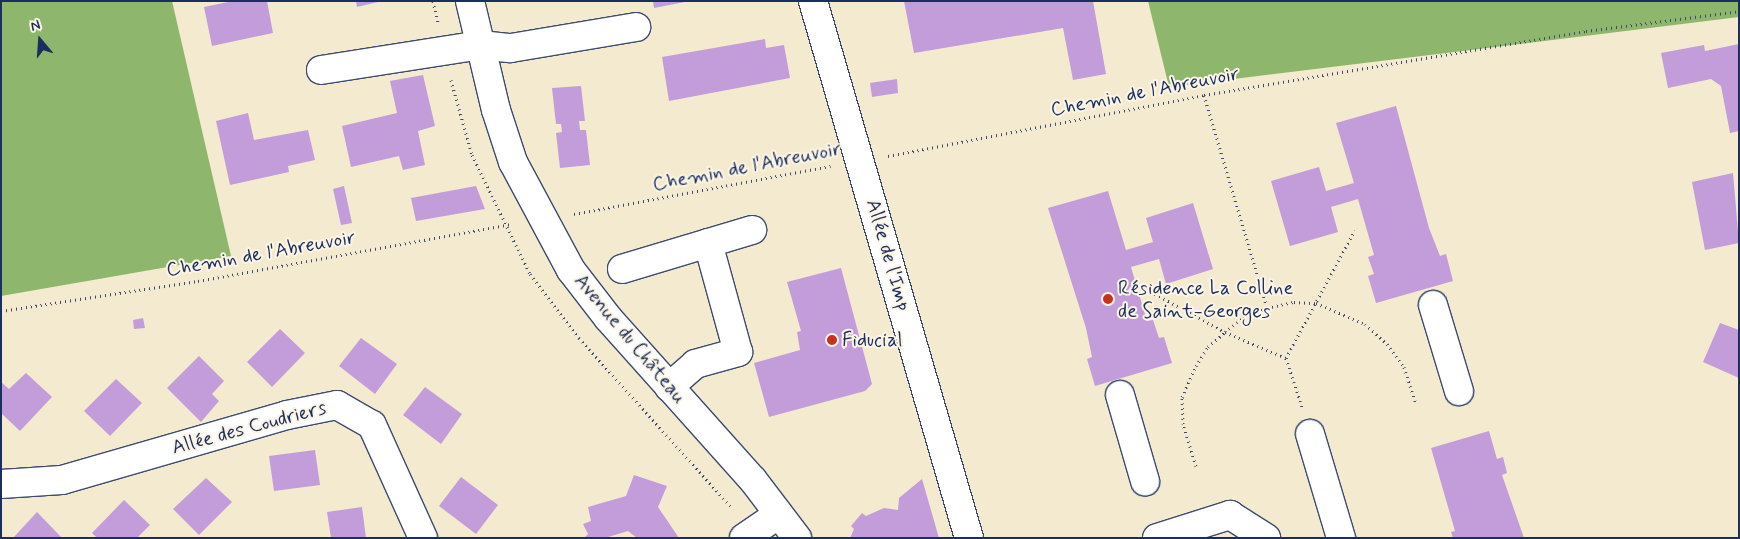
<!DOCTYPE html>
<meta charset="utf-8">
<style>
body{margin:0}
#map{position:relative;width:1740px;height:539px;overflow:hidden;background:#f4ead0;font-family:Mynerve,sans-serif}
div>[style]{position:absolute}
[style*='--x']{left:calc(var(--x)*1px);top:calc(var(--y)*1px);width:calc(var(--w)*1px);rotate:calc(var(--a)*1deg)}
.forest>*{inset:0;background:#8eb66c}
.building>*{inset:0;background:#c39cda}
.path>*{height:3px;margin-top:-1.5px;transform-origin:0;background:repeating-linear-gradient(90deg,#3c4b6f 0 1px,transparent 0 5px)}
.roads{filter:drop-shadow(1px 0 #3c4b6f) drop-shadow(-1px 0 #3c4b6f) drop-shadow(0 1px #3c4b6f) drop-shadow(0 -1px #3c4b6f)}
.minor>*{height:28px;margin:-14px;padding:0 14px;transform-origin:14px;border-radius:14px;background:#fff}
.dots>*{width:14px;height:14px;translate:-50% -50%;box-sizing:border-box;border:2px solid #fcf5e5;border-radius:50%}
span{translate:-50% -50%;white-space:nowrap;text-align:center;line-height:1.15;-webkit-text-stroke:4px #fcf5e5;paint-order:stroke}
.street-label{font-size:20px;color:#1b2f5e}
.poi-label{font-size:20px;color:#1b2f5e}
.left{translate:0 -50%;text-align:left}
.frame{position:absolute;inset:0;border:2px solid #1b2f5e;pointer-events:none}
.north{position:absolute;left:15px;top:15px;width:50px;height:50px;-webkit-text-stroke:4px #fcf5e5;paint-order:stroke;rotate:342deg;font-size:14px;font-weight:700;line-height:20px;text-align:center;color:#1b2f5e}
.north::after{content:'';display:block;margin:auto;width:18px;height:22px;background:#1b2f5e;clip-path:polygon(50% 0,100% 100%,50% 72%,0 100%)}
</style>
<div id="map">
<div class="forest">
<i style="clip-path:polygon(1px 1px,172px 1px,231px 256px,1px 296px)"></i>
<i style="clip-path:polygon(1148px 1px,1739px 1px,1739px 17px,1169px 87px)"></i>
</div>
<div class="building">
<i style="clip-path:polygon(233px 1px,267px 1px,273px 33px,212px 46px,204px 7px)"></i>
<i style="clip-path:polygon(356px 1px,378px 1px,378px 2px,357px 7px)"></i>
<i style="clip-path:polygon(653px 1px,685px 1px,685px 2px,654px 8px)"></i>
<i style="clip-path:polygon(904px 1px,1093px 1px,1106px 74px,1073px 80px,1063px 28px,914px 53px)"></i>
<i style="clip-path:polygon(765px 39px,766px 48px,784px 45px,790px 78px,669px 101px,662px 57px)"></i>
<i style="clip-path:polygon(1739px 44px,1739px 131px,1730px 133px,1721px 86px,1711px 79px,1668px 88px,1661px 53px,1704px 45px,1705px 51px)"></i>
<i style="clip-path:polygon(423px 75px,435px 126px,418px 131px,425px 165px,403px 170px,399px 156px,351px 167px,342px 126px,397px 113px,390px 81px)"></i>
<i style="clip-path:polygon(897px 79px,898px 93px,872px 97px,870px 83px)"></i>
<i style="clip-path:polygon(581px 86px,585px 121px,579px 121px,580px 130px,586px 130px,590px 165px,560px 168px,556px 133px,562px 132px,561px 124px,556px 124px,552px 88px)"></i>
<i style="clip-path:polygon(1396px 106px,1429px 228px,1440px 256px,1446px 254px,1453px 281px,1376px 303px,1368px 276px,1374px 274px,1368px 257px,1374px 255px,1358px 199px,1331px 207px,1338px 232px,1290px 246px,1271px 181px,1319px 167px,1326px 191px,1354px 183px,1336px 123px)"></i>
<i style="clip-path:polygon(248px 113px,254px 140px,308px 130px,315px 160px,288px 166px,289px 172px,230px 185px,216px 121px)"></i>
<i style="clip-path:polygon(1733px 173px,1739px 243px,1705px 250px,1692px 182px)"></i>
<i style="clip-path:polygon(344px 186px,352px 223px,341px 225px,333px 189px)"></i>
<i style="clip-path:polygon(476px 186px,485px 209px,416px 221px,411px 198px)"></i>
<i style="clip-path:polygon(1108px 191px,1126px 250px,1153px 242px,1146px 218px,1193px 203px,1213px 269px,1166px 284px,1159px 259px,1131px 267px,1147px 321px,1153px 320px,1159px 338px,1164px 337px,1172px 363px,1095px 386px,1087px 359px,1092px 357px,1086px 328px,1048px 208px)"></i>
<i style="clip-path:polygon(841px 268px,872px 384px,865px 391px,769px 417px,754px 363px,800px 350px,797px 332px,801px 331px,787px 282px)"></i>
<i style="clip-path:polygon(143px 318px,145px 328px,134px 329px,133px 320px)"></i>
<i style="clip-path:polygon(1720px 323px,1739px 330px,1739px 378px,1703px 362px)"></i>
<i style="clip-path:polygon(280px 329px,305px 353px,272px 387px,247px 362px)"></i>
<i style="clip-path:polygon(361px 338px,397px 364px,375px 394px,339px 366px)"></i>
<i style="clip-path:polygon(199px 356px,224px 381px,212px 394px,219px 401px,201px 422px,167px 388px)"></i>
<i style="clip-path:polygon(26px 373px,52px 397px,20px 431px,1px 413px,1px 382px,9px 389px)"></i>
<i style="clip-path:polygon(116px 379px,142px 403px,110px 436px,84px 411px)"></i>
<i style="clip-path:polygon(425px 387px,462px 414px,441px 444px,403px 415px)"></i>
<i style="clip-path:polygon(1489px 431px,1497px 459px,1503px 457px,1507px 473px,1502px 475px,1524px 538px,1453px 538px,1451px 532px,1455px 531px,1431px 448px)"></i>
<i style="clip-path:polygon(315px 450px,320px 485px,274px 491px,269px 456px)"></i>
<i style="clip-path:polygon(634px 475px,667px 486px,658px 507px,679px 538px,637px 538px,628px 531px,605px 538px,584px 538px,588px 534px,583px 524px,591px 521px,588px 507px,626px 496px)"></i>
<i style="clip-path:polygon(461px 477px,498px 505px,476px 534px,439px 506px)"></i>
<i style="clip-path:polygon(206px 478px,232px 502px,199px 535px,173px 509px)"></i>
<i style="clip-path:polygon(922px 479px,939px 538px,850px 538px,854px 529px,851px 526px,862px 513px,866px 516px,884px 508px,898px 510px,899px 498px)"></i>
<i style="clip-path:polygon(124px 500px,150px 525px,137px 538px,97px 538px,92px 533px)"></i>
<i style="clip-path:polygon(362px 507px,366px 538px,331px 538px,327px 512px)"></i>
<i style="clip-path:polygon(37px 512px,62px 538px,13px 538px)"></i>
</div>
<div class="path">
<i style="--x:433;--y:1;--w:22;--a:77"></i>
<i style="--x:451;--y:80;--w:78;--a:74.4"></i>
<i style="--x:472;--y:155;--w:132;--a:64"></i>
<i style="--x:530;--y:274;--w:81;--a:52.6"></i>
<i style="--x:579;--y:338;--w:230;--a:48"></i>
<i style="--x:1204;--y:95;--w:222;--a:73.5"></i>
<i style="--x:888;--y:156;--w:322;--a:-10.9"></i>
<i style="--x:1204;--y:95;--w:387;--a:-9.5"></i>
<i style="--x:1586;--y:31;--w:154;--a:-7.4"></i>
<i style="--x:574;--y:214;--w:261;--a:-10.6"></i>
<i style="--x:1146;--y:289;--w:90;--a:28.6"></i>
<i style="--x:1225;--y:332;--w:66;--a:23.1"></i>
<i style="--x:1286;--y:358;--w:145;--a:-61.7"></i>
<i style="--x:1;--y:311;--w:199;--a:-8.7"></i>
<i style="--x:198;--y:281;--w:320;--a:-10.3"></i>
<i style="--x:1286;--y:358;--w:52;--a:71.9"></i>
<i style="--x:1196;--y:466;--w:44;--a:-107.2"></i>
<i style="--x:1183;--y:424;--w:27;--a:-92"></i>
<i style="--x:1182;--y:397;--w:34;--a:-66"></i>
<i style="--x:1196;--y:366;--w:22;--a:-58"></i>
<i style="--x:1208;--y:347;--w:23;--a:-41"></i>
<i style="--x:1225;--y:332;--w:23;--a:-38"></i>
<i style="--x:1243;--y:318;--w:26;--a:-23"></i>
<i style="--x:1267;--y:308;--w:28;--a:-13"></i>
<i style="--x:1294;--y:302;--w:22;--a:3"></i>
<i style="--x:1316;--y:303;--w:53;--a:23.2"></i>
<i style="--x:1365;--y:324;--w:30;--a:42"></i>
<i style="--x:1387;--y:344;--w:29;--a:54"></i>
<i style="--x:1404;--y:367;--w:38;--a:72"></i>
</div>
<div class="roads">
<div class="minor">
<i style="--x:470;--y:1;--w:112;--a:76.6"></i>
<i style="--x:496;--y:110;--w:55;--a:71.9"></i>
<i style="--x:513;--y:162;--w:123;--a:61.8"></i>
<i style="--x:571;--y:270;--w:61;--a:52.4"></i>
<i style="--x:608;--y:318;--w:217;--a:48.2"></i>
<i style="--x:753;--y:480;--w:73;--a:52.8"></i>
<i style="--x:813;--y:1;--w:559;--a:73.8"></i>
<i style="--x:321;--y:70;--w:161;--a:-8.9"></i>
<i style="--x:480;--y:45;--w:31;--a:6"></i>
<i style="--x:511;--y:48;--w:127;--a:-9.5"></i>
<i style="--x:622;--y:269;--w:136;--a:-16.7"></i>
<i style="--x:1433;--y:305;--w:90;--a:73.2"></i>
<i style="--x:669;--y:387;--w:35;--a:-41"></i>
<i style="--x:695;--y:364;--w:45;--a:-15.6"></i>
<i style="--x:738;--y:352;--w:113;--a:-105.4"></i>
<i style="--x:1120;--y:395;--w:90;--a:73.8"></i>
<i style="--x:1310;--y:434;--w:109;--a:73.4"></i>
<i style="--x:1;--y:484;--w:61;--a:-3.8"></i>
<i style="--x:62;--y:480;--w:234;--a:-16.1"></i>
<i style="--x:287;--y:415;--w:51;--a:-11.3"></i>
<i style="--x:337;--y:405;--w:40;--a:29.7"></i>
<i style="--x:372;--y:425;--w:124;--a:65.7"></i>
<i style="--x:744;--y:538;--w:42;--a:-34.4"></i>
<i style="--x:1157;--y:538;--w:77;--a:-17.5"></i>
<i style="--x:1230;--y:515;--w:43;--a:32.6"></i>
</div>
</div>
<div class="dots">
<i style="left:1108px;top:299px;background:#c8321e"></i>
<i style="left:832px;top:340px;background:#c8321e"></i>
</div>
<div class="street-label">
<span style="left:1145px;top:92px;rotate:-11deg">Chemin de l'Abreuvoir</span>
<span style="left:747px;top:167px;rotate:-11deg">Chemin de l'Abreuvoir</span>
<span style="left:261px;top:254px;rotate:-10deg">Chemin de l'Abreuvoir</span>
<span style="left:888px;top:255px;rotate:74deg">Allée de l'Imp</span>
<span style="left:630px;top:339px;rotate:50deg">Avenue du Château</span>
<span style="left:249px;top:428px;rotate:-15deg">Allée des Coudriers</span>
</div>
<div class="poi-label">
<span class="left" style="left:1118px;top:300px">Résidence La Colline<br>de Saint-Georges</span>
<span class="left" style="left:842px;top:340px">Fiducial</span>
</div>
<div class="frame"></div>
<div class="north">N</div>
</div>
